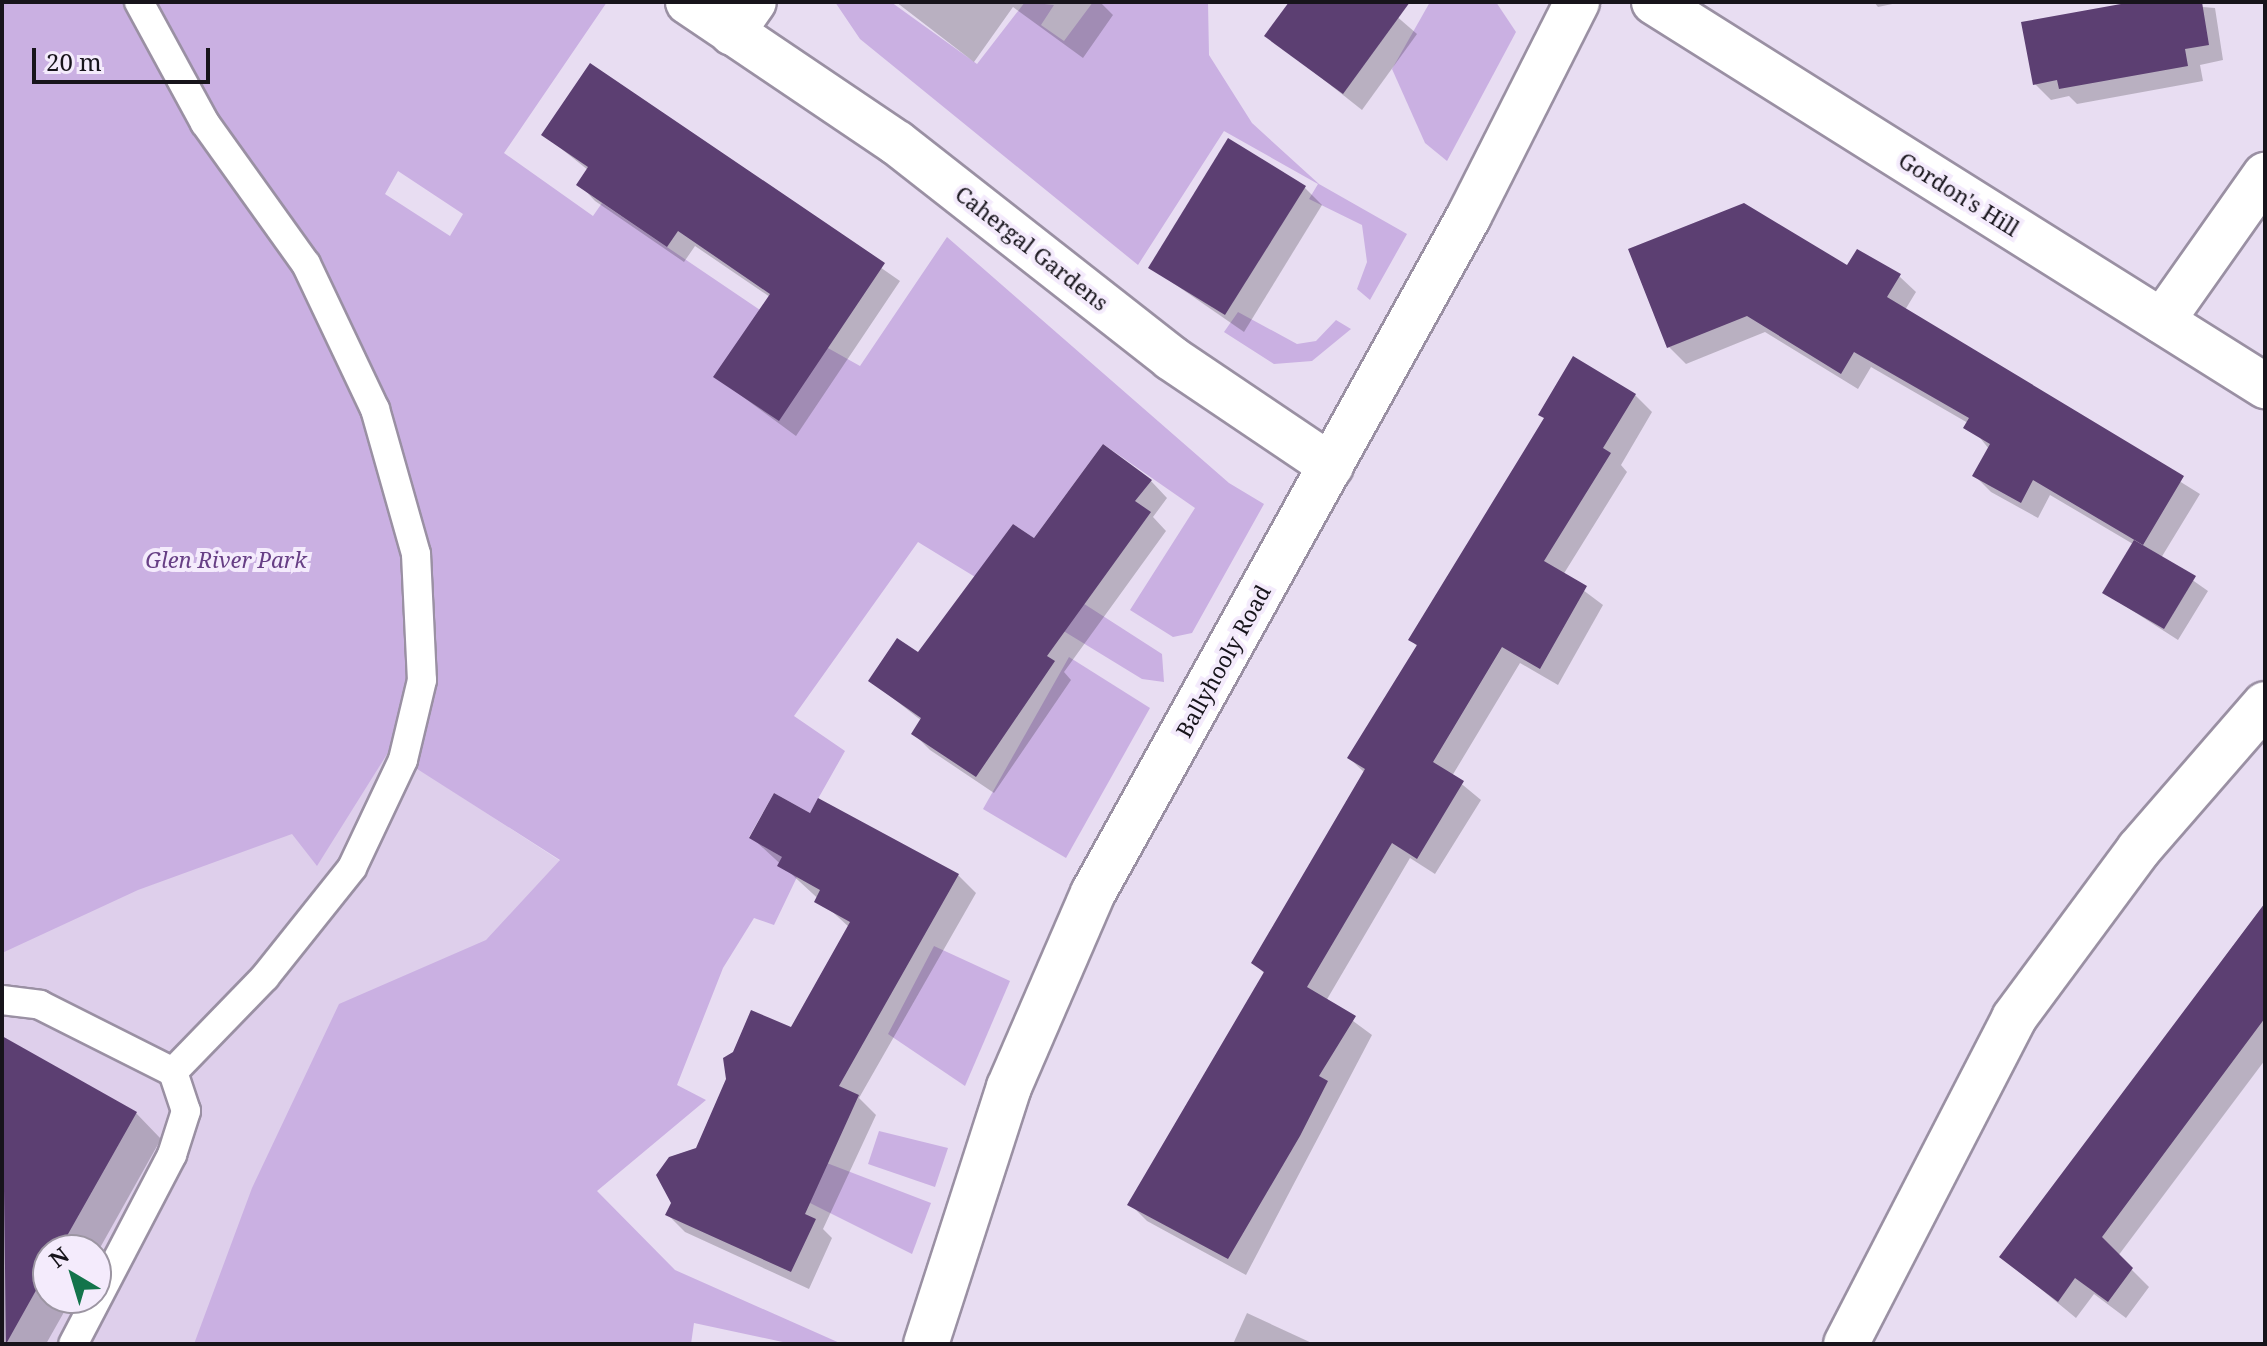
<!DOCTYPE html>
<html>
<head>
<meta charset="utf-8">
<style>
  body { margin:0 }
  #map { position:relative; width:2267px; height:1346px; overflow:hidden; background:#e8ddf2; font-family:"Noto Serif",serif }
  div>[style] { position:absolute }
  .built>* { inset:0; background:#decfeb }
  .green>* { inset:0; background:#cab0e2 }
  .shadow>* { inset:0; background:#0003 }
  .building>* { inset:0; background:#5c3f72 }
  .roads { filter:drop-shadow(2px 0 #9a90a3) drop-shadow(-2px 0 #9a90a3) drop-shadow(0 2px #9a90a3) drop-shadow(0 -2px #9a90a3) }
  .lane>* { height:28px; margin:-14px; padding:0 14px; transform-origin:14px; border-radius:14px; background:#fff }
  .street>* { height:44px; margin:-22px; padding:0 22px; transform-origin:22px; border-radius:22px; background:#fff }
  .secondary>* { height:44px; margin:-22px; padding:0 22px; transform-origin:22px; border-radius:22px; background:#fff }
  span { translate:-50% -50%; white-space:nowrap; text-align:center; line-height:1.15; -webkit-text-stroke:8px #f4ebfc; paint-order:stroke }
  .street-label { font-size:22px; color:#17141b }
  .park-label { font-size:22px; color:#673f85; font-style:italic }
  .frame { position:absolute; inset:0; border:4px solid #17141b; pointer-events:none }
  .north { position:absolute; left:32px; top:1234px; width:80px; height:80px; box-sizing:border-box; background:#f4ebfc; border:2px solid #9c95a2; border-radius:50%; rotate:322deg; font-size:22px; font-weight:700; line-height:32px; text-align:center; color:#17141b }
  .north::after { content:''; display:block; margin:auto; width:28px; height:36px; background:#13744b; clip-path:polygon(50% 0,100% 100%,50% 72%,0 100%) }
  .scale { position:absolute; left:32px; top:48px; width:178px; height:36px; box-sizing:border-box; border:4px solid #17141b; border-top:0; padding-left:10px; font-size:24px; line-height:28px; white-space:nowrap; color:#17141b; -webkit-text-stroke:6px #f4ebfc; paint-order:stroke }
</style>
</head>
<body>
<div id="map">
  <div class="built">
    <div style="clip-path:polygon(evenodd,368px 736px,617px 898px,297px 1344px,2px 1344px,2px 931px,368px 736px,48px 1250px,96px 1250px,96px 1298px,48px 1298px,48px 1250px)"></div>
  </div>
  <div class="green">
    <div style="clip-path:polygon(evenodd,2px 2px,607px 2px,504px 153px,593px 216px,602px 203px,760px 310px,860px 366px,947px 237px,1229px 483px,1264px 504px,1192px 633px,1173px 637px,1130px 610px,1195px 508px,1103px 444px,1034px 538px,1013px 524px,996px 547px,1162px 654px,1164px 682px,1142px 679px,918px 542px,794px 716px,845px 751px,810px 813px,774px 793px,749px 837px,782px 857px,797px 877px,774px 925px,754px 918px,723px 968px,677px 1085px,706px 1100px,597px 1191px,675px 1270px,842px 1344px,792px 1344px,694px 1323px,691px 1344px,194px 1344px,252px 1188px,339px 1004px,486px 940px,560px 860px,389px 751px,317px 866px,292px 834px,138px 890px,2px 953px,2px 2px,398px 171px,463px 214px,450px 236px,385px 194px,398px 171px)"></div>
    <div style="clip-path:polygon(835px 2px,891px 2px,977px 64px,1025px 2px,1054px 5px,1041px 25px,1064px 41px,1093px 2px,1208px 2px,1209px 55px,1252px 123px,1319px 184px,1407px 234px,1370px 300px,1357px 289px,1367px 262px,1362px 225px,1309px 199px,1318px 184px,1224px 131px,1138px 265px,860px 39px)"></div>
    <div style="clip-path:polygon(1430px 2px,1496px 2px,1516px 32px,1447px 161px,1425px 143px,1392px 69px)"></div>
    <div style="clip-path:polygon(1238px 312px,1297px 344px,1316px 341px,1336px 320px,1351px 329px,1312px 361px,1274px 364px,1224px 332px)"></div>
    <div style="clip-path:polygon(1069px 657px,1150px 708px,1066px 858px,983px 809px)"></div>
    <div style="clip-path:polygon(934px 946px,1010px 981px,965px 1086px,888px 1034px)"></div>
    <div style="clip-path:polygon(879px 1131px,948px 1148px,935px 1187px,868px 1164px)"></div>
    <div style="clip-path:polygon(819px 1160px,931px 1203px,912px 1254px,806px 1201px)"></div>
  </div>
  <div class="shadow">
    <div style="clip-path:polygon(896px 2px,1100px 2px,1113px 15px,1083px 58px,1013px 7px,974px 62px)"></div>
    <div style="clip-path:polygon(1291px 2px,1380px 2px,1417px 34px,1362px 110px,1267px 35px)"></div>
    <div style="clip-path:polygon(1874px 2px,1902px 2px,1878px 7px)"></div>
    <div style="clip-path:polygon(2143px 2px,2215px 8px,2223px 60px,2200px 65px,2203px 81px,2077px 104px,2069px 96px,2051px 100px,2035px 84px)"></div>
    <div style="clip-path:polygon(591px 66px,900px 281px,796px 436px,716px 377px,770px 297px,695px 246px,684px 262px,595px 201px,579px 184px,588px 170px,544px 135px)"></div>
    <div style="clip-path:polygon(1304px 187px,1322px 205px,1244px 332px,1150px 267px)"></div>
    <div style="clip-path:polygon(1848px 268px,1899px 276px,1916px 292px,1905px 310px,2200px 494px,2161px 558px,2208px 591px,2178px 640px,2105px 593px,2133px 544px,2050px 495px,2038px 518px,1991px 492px,1974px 475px,1989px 449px,1968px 423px,1871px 367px,1858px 389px,1765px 332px,1686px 364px,1669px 347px)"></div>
    <div style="clip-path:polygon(1635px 395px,1652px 412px,1621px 465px,1627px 472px,1563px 575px,1603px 605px,1558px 685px,1520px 663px,1452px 776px,1481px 800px,1435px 874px,1410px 858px,1326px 1001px,1372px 1035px,1246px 1275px,1147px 1221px,1130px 1204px,1265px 974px,1254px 963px,1365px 773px,1349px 758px,1418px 647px,1411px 640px)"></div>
    <div style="clip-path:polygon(1151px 481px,1167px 498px,1153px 517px,1166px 531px,1064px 672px,1071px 680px,994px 793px,930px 750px,913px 733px,922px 721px,871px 681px,919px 655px,1034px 541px)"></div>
    <div style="clip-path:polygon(811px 816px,958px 875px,976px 893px,859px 1098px,876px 1115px,823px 1229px,832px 1238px,809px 1289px,685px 1232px,667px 1214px,697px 1150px,792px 1030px,850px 928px,751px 837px)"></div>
    <div style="clip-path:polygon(2265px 903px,2265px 1060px,2118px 1256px,2149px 1287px,2126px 1318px,2094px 1294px,2076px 1318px,2002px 1257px)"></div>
    <div style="clip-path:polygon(2px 1039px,136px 1113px,161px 1139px,96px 1255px,48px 1250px,48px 1298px,72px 1298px,46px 1344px,2px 1344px)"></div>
    <div style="clip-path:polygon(1247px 1313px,1314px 1344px,1233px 1344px)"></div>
  </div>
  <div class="building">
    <div style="clip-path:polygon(1289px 2px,1410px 2px,1343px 94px,1264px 36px)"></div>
    <div style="clip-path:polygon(2132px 2px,2202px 2px,2209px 45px,2185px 49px,2188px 66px,2059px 89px,2057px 80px,2033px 85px,2021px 22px)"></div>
    <div style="clip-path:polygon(590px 63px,885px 263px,779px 421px,713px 377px,770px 294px,678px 231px,667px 247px,576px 185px,588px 167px,541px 135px)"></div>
    <div style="clip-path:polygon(1228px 138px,1306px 186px,1225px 315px,1148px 268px)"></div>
    <div style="clip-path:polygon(1744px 203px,1847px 265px,1857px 249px,1901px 274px,1887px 297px,2184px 476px,2143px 545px,2033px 480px,2021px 503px,1972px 476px,1990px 444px,1963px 428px,1969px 418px,1854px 352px,1841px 374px,1747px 316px,1667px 348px,1628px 249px)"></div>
    <div style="clip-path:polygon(1573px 356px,1636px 394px,1603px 448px,1611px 453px,1544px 561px,1587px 586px,1540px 669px,1502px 647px,1433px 762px,1464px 781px,1417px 859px,1392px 843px,1307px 987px,1356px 1016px,1319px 1076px,1328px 1081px,1300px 1136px,1228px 1259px,1127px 1205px,1264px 972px,1251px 963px,1365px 769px,1347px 758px,1417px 645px,1408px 640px,1544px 418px,1538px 415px)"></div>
    <div style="clip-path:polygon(1103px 444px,1152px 480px,1135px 501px,1151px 512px,1047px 656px,1055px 661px,976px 777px,911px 734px,921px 718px,868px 681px,897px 638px,918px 652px,1013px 524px,1034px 538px)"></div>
    <div style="clip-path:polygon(2134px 540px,2196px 576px,2164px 629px,2102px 593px)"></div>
    <div style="clip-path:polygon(774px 793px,810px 813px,818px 798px,959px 874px,839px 1086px,859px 1095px,805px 1214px,816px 1219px,791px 1272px,665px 1215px,671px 1203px,656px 1175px,669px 1157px,696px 1148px,726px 1079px,723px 1058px,733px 1052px,751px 1010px,791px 1027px,850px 922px,814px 902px,820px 890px,777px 866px,782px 857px,749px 838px)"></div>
    <div style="clip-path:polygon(2265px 903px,2265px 1018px,2102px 1237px,2133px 1268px,2108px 1302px,2075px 1278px,2058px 1302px,1999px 1257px)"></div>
    <div style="clip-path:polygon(2px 1036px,137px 1112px,59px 1250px,48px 1250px,48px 1269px,6px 1344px)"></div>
  </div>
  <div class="roads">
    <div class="lane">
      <div style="left:139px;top:2px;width:138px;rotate:61.4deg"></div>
      <div style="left:205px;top:123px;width:173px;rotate:54.4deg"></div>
      <div style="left:306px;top:264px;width:161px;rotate:64.6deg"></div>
      <div style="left:375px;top:409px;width:151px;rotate:74.2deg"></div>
      <div style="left:416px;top:554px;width:126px;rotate:87.3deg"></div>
      <div style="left:422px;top:680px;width:82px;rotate:103.4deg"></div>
      <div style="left:403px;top:760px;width:119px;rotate:115.3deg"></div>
      <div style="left:352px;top:868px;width:139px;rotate:128.6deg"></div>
      <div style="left:265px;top:977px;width:132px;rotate:134.1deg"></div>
      <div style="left:2px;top:1000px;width:38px;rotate:7deg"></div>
      <div style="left:40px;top:1005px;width:149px;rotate:26.7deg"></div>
      <div style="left:173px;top:1072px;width:41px;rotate:71.6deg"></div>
      <div style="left:186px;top:1111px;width:46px;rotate:107.7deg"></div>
      <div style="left:172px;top:1155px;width:213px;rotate:117.6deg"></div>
    </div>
    <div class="street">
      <div style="left:688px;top:2px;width:252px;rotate:34deg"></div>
      <div style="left:897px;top:143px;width:348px;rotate:38.1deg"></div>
      <div style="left:1171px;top:358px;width:193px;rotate:34deg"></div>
      <div style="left:1654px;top:2px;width:722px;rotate:32.15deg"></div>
      <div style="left:732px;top:33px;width:38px;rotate:-55deg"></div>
      <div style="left:2162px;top:321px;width:179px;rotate:-54.8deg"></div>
      <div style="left:1846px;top:1344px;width:367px;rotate:-62.7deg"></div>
      <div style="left:2014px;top:1018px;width:210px;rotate:-53.5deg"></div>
      <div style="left:2139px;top:849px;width:192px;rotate:-49deg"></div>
    </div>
    <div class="secondary">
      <div style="left:926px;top:1344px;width:270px;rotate:-72.1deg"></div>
      <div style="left:1009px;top:1087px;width:211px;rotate:-66.6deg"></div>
      <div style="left:1093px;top:893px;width:774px;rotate:-60.95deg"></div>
      <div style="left:1469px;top:216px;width:240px;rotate:-63.2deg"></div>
    </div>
  </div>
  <div class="street-label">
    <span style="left:1959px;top:194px;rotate:32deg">Gordon's Hill</span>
    <span style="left:1032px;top:248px;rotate:38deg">Cahergal Gardens</span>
    <span style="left:1223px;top:661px;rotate:-61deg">Ballyhooly Road</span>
  </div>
  <div class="park-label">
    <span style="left:226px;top:560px">Glen River Park</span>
  </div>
  <div class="frame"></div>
  <div class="north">N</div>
  <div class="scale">20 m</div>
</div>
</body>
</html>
